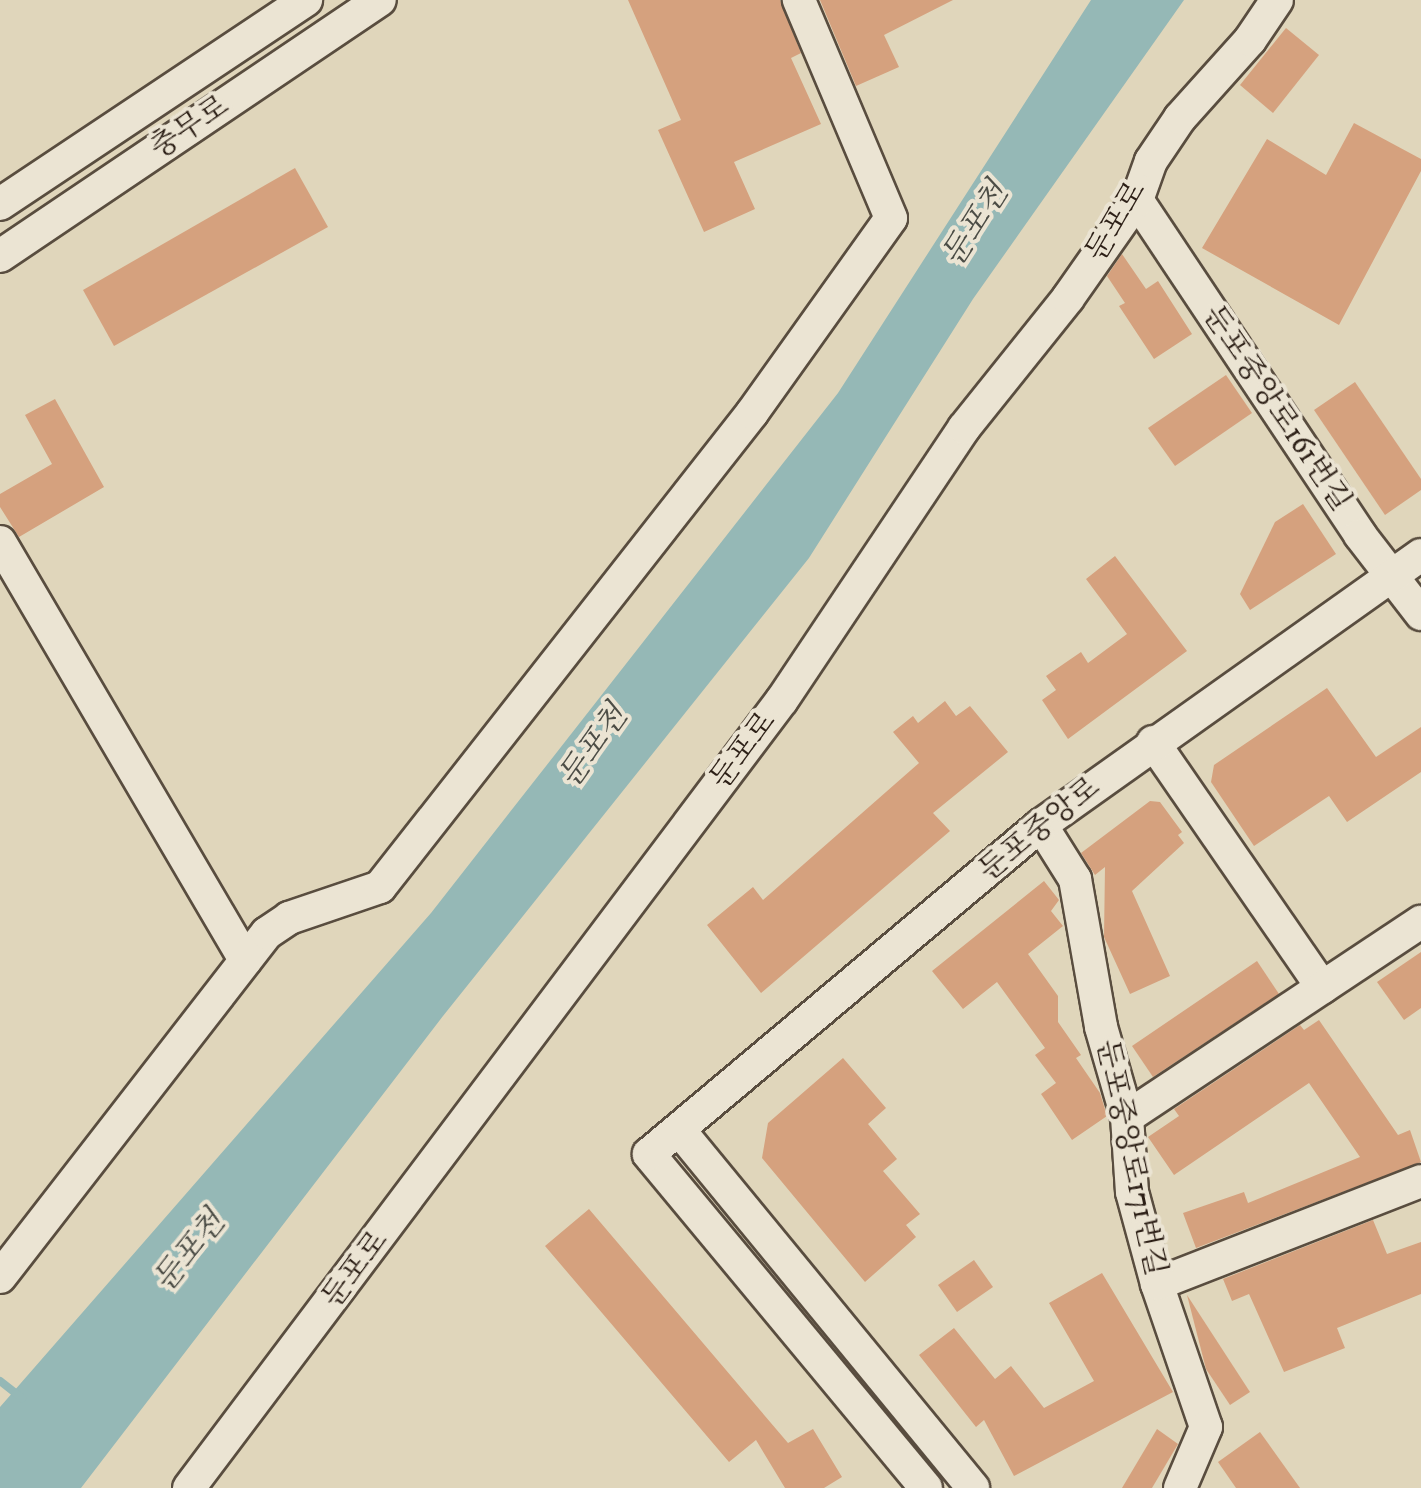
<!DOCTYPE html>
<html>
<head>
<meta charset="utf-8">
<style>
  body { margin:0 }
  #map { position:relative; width:1421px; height:1488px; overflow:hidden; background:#e0d6bb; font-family:"IM FELL DW Pica","Noto Serif KR",serif }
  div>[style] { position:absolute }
  .water>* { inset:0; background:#95b8b6 }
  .stream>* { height:8px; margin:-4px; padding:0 4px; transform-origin:4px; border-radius:4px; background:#95b8b6 }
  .building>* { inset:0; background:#d5a17e }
  .roads { filter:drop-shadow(2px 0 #594d3f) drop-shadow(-2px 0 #594d3f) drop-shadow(0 2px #594d3f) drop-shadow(0 -2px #594d3f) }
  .minor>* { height:32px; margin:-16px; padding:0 16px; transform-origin:16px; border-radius:16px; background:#ebe4d3 }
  span { translate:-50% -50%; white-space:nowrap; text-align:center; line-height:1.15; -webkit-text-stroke:8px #ebe4d3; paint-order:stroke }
  .street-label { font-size:30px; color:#2c1f16 }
  .water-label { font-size:32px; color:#4c4d46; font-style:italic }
</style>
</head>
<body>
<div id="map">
  <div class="water">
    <div style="clip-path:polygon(1091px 0,1184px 0,973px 299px,809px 558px,443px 1016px,81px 1488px,0 1488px,0 1407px,431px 913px,838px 393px)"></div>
  </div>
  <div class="stream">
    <div style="left:0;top:1381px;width:28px;rotate:38deg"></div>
  </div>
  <div class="building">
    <div style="clip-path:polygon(628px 0,780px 0,801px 53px,791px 58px,821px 124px,734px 162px,755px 209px,704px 232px,658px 130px,681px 120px)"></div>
    <div style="clip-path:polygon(820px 0,953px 0,884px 35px,899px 67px,856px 86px)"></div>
    <div style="clip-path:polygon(1286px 28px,1319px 55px,1273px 113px,1240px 85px)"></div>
    <div style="clip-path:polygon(1354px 123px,1421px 159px,1421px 171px,1339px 325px,1202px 248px,1267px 139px,1326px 175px)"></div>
    <div style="clip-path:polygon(295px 168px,328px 227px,114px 346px,83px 290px)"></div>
    <div style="clip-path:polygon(1122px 254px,1146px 289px,1158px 281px,1192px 334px,1154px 359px,1119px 306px,1125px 303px,1107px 276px)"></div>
    <div style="clip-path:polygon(1226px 375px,1252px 413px,1175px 466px,1148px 428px)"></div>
    <div style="clip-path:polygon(1355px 382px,1421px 479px,1421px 490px,1385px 515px,1314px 410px)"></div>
    <div style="clip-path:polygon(55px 399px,104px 487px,19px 537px,0 507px,0 494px,52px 464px,25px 415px)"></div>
    <div style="clip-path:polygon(1303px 504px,1336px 554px,1250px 610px,1240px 594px,1275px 522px)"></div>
    <div style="clip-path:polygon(1115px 556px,1187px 651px,1068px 739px,1042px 700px,1056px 690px,1046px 676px,1081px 652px,1088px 663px,1127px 634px,1086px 579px)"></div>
    <div style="clip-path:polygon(1327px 688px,1376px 757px,1421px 727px,1421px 772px,1347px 822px,1329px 796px,1254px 846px,1211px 782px,1214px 765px)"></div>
    <div style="clip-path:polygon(945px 701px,956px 716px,970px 706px,1008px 752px,933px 813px,950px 831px,761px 993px,707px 925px,753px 887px,763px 900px,919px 763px,893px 732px,913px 716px,918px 723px)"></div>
    <div style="clip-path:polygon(1150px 801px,1160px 802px,1182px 832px,1178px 835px,1184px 843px,1132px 891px,1170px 976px,1130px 994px,1104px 937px,1105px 867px,1095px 875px,1081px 853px)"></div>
    <div style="clip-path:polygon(1044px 881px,1059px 900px,1051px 911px,1063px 926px,1028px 954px,1058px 996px,1058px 1022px,1081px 1055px,1076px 1058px,1100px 1093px,1107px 1116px,1072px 1140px,1041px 1094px,1056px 1083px,1035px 1055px,1045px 1048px,997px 982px,963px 1009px,932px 971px)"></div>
    <div style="clip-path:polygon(1421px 952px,1421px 1008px,1404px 1020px,1377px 982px)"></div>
    <div style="clip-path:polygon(1257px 961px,1279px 994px,1153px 1077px,1132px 1046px)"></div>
    <div style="clip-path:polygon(1319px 1020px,1398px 1135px,1410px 1130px,1421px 1162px,1196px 1248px,1183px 1213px,1244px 1192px,1248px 1203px,1360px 1157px,1309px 1083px,1174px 1175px,1148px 1137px,1179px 1116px,1174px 1109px,1300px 1025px,1304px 1030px)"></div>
    <div style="clip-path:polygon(843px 1058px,886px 1108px,868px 1124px,897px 1159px,883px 1171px,920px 1214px,906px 1225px,916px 1237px,865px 1282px,762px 1158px,768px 1123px)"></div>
    <div style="clip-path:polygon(589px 1209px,788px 1443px,813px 1429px,842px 1477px,824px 1488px,785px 1488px,756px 1440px,729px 1462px,545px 1246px)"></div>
    <div style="clip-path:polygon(1373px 1220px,1387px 1254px,1421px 1242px,1421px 1294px,1337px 1328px,1345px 1348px,1284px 1372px,1249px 1294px,1232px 1301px,1223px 1279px)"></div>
    <div style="clip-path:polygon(974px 1260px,993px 1287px,957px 1312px,938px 1285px)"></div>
    <div style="clip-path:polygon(1102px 1273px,1173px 1392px,1014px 1476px,984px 1420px,976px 1427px,919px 1355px,954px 1328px,995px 1379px,1011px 1366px,1044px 1408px,1094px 1381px,1049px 1303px)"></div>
    <div style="clip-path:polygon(1187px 1295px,1250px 1392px,1230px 1405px,1206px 1369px)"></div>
    <div style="clip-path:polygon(1157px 1429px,1178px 1444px,1152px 1488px,1122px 1488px)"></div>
    <div style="clip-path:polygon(1260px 1432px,1300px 1488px,1236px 1488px,1218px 1462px)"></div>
  </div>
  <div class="roads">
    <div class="minor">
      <div style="left:1137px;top:200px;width:402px;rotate:56.3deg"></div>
      <div style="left:1360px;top:535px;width:100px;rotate:52.3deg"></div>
      <div style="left:0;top:204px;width:368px;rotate:-33.7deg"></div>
      <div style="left:0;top:256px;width:458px;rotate:-34deg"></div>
      <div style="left:0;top:542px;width:485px;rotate:59.6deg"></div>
      <div style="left:1153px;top:742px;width:298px;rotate:55.4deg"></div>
      <div style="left:1041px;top:825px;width:64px;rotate:57.8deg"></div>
      <div style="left:1075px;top:879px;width:150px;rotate:80deg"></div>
      <div style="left:1101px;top:1027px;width:94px;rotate:73.9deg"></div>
      <div style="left:1127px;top:1117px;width:75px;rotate:86.2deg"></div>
      <div style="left:1132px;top:1192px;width:95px;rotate:74.8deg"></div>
      <div style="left:1157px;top:1284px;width:151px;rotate:71.1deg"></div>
      <div style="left:1206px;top:1427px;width:66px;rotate:113.1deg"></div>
      <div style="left:1127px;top:1117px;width:353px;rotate:-33.6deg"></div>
      <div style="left:680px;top:1131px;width:462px;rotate:50.6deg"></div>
      <div style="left:0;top:1277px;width:435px;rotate:-52.2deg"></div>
      <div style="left:267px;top:933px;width:27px;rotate:-34deg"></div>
      <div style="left:289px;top:918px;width:96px;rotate:-18.8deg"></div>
      <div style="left:380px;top:887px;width:603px;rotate:-51.87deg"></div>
      <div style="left:752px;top:413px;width:239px;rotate:-54.5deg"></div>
      <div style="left:891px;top:218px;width:237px;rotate:-112.9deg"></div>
      <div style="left:1157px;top:1284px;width:283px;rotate:-21.3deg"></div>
      <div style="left:189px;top:1488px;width:986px;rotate:-53.04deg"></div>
      <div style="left:782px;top:700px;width:327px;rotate:-56.2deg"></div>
      <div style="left:964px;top:428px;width:166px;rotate:-51.3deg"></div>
      <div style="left:1068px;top:298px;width:120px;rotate:-54.9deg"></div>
      <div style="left:1137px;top:200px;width:41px;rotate:-70.3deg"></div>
      <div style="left:1151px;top:161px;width:52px;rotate:-56deg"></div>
      <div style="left:1180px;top:118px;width:105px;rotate:-48.1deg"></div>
      <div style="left:1250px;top:40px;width:48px;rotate:-56deg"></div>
      <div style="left:926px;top:1488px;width:434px;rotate:-129.7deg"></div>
      <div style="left:649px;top:1154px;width:512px;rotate:-40.01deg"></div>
      <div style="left:1041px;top:825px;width:466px;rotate:-35.4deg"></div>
    </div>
  </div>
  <div class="street-label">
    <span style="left:190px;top:128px;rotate:-34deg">충무로</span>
    <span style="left:1117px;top:222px;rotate:-59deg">둔포로</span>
    <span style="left:1276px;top:409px;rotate:56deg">둔포중앙로161번길</span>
    <span style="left:744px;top:751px;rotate:-53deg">둔포로</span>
    <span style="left:1040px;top:830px;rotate:-39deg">둔포중앙로</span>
    <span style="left:1130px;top:1158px;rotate:78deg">둔포중앙로171번길</span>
    <span style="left:356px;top:1270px;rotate:-53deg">둔포로</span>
  </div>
  <div class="water-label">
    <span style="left:976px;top:225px;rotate:-57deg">둔포천</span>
    <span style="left:594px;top:747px;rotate:-54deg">둔포천</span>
    <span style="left:190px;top:1252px;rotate:-51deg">둔포천</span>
  </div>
</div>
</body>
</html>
